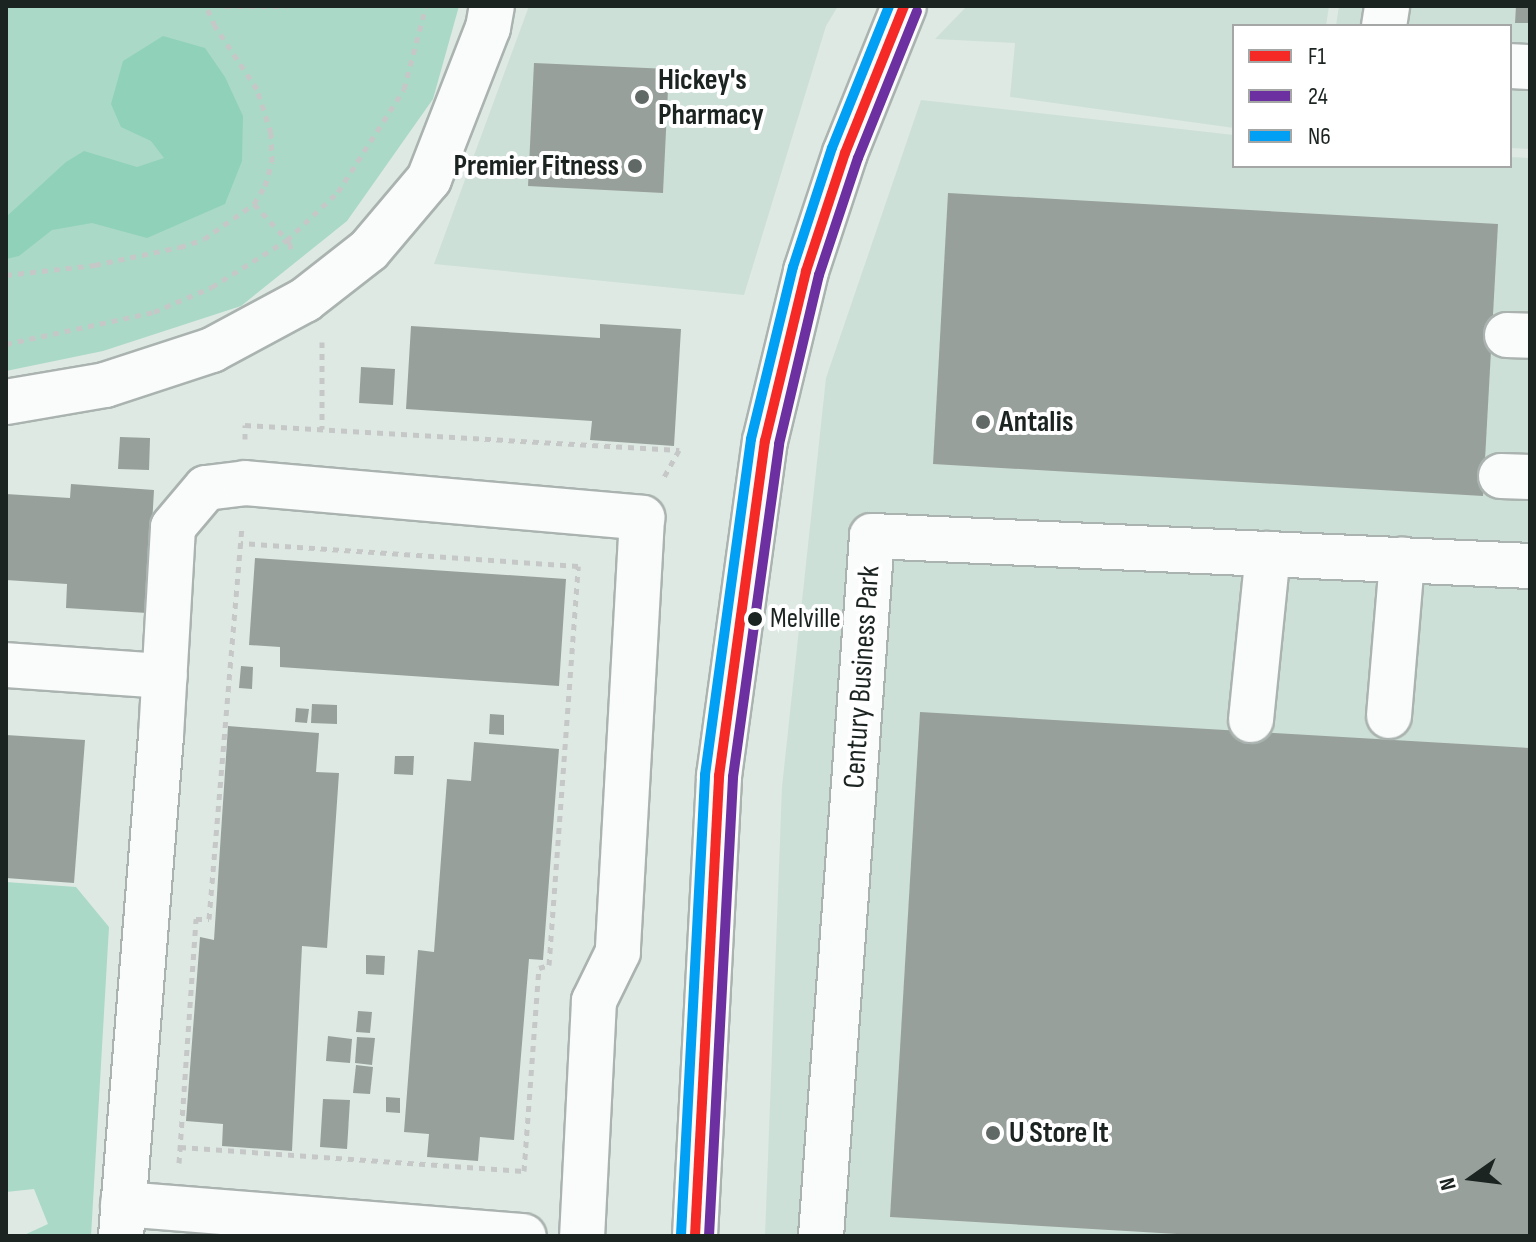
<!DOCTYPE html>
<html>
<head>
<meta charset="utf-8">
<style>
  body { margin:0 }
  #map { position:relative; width:1536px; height:1242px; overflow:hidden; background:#dee9e4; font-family:"Sofia Sans Condensed",sans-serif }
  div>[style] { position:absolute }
  .built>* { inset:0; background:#cde0d7 }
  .green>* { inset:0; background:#aad9c7 }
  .forest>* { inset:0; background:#90d1ba }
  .building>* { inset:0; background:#98a09c }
  .path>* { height:5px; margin-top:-2.5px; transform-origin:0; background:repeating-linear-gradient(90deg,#c5c8c7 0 6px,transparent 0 12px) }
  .roads { filter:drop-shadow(2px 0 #aab3af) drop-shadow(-2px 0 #aab3af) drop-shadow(0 2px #aab3af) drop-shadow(0 -2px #aab3af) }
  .minor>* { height:44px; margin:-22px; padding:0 22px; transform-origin:22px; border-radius:22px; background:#fafcfb }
  .bus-1>* { height:10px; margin:-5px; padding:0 5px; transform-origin:5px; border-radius:5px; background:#f52a26 }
  .bus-2>* { height:10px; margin:-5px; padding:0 5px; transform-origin:5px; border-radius:5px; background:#6c30a1 }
  .bus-3>* { height:10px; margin:-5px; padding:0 5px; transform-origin:5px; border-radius:5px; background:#01a0f4 }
  .dots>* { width:22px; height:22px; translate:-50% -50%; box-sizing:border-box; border:4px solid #fff; border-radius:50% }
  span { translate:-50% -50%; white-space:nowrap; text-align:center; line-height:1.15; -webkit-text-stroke:8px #fff; paint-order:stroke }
  .bus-label { font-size:28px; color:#1c2421 }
  .left { translate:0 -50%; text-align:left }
  .poi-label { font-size:30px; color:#1c2421; font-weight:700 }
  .right { translate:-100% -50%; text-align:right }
  .street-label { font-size:30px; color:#1c2421 }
  .frame { position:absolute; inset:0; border:8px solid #1c2421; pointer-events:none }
  .legend { position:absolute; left:1232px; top:24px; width:280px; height:144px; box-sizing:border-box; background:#fff; border:2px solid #a4a7a6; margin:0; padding:10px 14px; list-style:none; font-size:24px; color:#1c2421 }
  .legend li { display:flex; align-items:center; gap:16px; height:40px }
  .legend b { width:40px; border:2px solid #a4a7a6 }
  .north { position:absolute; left:1432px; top:1138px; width:80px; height:80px; -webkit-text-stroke:6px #fff; paint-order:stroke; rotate:256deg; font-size:22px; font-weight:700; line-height:32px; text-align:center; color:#1c2421 }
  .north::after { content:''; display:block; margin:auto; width:28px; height:36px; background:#1c2421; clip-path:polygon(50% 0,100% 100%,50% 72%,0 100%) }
</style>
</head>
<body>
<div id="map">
  <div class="built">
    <div style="clip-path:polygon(529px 6px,838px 6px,826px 26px,744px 295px,434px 264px)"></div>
    <div style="clip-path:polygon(967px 6px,1329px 6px,1326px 26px,1234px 26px,1234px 128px,1010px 97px,1015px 43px,935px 39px)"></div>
    <div style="clip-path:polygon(1339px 6px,1530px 6px,1530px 149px,1510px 148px,1510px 26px,1336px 26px)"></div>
    <div style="clip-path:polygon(921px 100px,1234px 135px,1234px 166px,1510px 166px,1510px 157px,1530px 158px,1530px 1236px,765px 1236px,782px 787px,826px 378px)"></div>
  </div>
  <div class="green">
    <div style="clip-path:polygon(6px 6px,459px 6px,433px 99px,347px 221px,241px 306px,103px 351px,6px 371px)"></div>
    <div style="clip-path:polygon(6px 882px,76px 887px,109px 927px,91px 1236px,22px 1236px,48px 1224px,34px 1189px,6px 1192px)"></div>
  </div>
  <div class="forest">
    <div style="clip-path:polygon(163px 36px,205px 48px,225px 77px,243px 116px,242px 161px,225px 204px,147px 238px,92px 223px,52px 230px,19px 256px,6px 259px,6px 217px,66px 162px,84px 151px,137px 167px,164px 158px,151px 141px,121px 127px,111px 104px,123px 61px)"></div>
  </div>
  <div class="building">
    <div style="clip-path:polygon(1516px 6px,1530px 6px,1530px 23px,1515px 23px)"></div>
    <div style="clip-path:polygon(534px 63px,669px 69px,663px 193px,528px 186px)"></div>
    <div style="clip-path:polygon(948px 193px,1498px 224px,1483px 496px,933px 464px)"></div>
    <div style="clip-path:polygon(600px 324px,681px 329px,674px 446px,590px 440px,592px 421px,406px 409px,411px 326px,600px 338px)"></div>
    <div style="clip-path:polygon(361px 367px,395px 369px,393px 405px,359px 403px)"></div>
    <div style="clip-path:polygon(120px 437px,150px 438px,149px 470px,118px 469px)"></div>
    <div style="clip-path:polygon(71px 484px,154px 490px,147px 613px,66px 608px,67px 584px,6px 580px,6px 494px,70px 498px)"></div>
    <div style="clip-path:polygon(255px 558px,566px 579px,559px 686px,280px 667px,280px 647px,249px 645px)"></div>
    <div style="clip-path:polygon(241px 666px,253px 667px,252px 689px,239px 688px)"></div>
    <div style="clip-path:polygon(312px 704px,337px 705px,337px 724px,311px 723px)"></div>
    <div style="clip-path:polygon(296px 708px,309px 709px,307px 723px,295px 722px)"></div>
    <div style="clip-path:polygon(920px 712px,1530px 748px,1530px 1236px,1211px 1236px,890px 1217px)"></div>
    <div style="clip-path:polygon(490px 714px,504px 715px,504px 735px,489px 734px)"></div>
    <div style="clip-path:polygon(228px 726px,319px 733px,316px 772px,339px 773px,327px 948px,302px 946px,292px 1151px,222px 1146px,223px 1124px,186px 1121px,200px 937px,214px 940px)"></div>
    <div style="clip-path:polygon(6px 735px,85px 740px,74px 883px,6px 878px)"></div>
    <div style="clip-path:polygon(474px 742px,559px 749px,543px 960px,529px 959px,514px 1140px,480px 1137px,478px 1161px,427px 1157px,429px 1134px,404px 1132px,418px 950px,434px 952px,447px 779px,471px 781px)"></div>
    <div style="clip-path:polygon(395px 756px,414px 756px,413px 775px,394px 774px)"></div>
    <div style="clip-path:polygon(366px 955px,385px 956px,384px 975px,366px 974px)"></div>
    <div style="clip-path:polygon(358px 1011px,372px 1012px,370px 1033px,356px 1032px)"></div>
    <div style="clip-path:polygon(328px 1036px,352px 1039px,350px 1063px,326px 1061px)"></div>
    <div style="clip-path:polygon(357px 1037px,375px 1038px,372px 1065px,355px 1063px)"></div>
    <div style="clip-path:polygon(356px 1065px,373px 1067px,370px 1094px,353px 1093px)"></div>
    <div style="clip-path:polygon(386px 1097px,400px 1098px,400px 1113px,386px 1112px)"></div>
    <div style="clip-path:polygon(323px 1099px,350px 1100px,347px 1149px,320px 1147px)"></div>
  </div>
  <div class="path">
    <div style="left:225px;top:6px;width:62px"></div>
    <div style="left:254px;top:204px;width:53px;rotate:47.3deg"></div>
    <div style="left:290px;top:243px;width:8px;rotate:83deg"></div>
    <div style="left:6px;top:275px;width:90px;rotate:-6.4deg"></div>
    <div style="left:95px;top:265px;width:87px;rotate:-12deg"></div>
    <div style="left:180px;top:247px;width:25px;rotate:-18deg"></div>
    <div style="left:204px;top:239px;width:61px;rotate:-35deg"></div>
    <div style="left:254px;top:204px;width:21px;rotate:-59deg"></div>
    <div style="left:265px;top:186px;width:25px;rotate:-74deg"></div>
    <div style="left:272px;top:162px;width:29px;rotate:-92deg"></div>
    <div style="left:271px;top:133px;width:46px;rotate:-107.7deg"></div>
    <div style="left:257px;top:89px;width:76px;rotate:-123.7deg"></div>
    <div style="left:215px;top:26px;width:22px;rotate:-114deg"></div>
    <div style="left:322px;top:342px;width:87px;rotate:90deg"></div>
    <div style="left:6px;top:344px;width:151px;rotate:-12.2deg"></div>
    <div style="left:154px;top:312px;width:63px;rotate:-23.3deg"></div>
    <div style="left:212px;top:287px;width:89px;rotate:-32.1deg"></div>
    <div style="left:287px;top:240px;width:70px;rotate:-43.3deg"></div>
    <div style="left:338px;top:192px;width:122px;rotate:-57.3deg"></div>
    <div style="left:404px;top:89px;width:86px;rotate:-75.2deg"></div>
    <div style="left:245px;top:439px;width:14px;rotate:-90deg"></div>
    <div style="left:245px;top:425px;width:435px;rotate:3.3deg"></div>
    <div style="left:679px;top:450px;width:33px;rotate:119deg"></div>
    <div style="left:180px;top:1147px;width:345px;rotate:4deg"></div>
    <div style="left:524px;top:1171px;width:204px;rotate:-85.8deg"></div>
    <div style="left:539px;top:968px;width:10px;rotate:-17deg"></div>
    <div style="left:549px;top:965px;width:400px;rotate:-85.8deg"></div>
    <div style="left:578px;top:566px;width:338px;rotate:-176.1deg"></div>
    <div style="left:179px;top:1163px;width:245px;rotate:-86deg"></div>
    <div style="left:196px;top:919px;width:13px"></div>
    <div style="left:209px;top:919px;width:391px;rotate:-85.2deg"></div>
  </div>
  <div class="roads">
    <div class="minor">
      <div style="left:1384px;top:26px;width:20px;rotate:-81deg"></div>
      <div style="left:1510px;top:66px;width:20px;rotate:3deg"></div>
      <div style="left:1507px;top:335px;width:23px;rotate:2deg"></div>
      <div style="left:6px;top:402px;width:100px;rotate:-9.7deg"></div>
      <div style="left:105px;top:385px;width:113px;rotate:-18.1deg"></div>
      <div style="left:212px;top:350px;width:106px;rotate:-28.3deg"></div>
      <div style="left:305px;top:300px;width:81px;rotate:-38deg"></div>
      <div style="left:369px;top:250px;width:93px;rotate:-49.8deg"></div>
      <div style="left:429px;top:179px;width:162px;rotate:-68.7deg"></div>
      <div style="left:488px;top:28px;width:22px;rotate:-80deg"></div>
      <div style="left:1501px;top:476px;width:29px;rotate:2deg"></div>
      <div style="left:6px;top:665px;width:159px;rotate:4deg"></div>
      <div style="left:1389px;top:716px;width:157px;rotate:-85.2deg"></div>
      <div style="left:1251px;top:720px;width:167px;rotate:-84.2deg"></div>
      <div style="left:123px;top:1204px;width:402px;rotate:4.6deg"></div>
      <div style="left:121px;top:1236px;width:502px;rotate:-85.43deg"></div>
      <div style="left:161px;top:736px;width:209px;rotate:-86.7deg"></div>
      <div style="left:173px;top:527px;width:51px;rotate:-49.8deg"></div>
      <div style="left:206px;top:488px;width:39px;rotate:-7deg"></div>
      <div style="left:245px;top:483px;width:399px;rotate:5deg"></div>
      <div style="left:642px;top:518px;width:435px;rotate:93.2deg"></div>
      <div style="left:618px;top:952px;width:55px;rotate:116.1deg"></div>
      <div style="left:594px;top:1001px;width:235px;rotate:92.9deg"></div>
      <div style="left:695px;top:1236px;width:461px;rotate:-87deg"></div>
      <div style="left:719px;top:776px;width:338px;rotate:-82.2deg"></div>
      <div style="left:765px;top:441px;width:175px;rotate:-76.4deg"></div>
      <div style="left:806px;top:271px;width:124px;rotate:-71.7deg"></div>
      <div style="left:845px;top:153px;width:158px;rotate:-68.1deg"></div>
      <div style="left:821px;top:1236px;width:702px;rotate:-85.83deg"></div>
      <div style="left:872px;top:536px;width:659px;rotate:2.61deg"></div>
    </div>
  </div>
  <div class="bus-1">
    <div style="left:695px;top:1236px;width:461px;rotate:-87deg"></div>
    <div style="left:719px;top:776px;width:338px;rotate:-82.2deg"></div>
    <div style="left:765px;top:441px;width:175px;rotate:-76.4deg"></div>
    <div style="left:806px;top:271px;width:124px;rotate:-71.7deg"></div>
    <div style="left:845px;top:153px;width:158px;rotate:-68.1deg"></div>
  </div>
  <div class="bus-2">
    <div style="left:709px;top:1236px;width:460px;rotate:-87deg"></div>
    <div style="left:733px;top:777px;width:336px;rotate:-82.1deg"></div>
    <div style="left:779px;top:444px;width:174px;rotate:-76.7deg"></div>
    <div style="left:819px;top:275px;width:123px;rotate:-71.6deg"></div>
    <div style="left:858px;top:158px;width:158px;rotate:-68.1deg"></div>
  </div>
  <div class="bus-3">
    <div style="left:681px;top:1235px;width:461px;rotate:-87deg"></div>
    <div style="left:705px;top:775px;width:339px;rotate:-82.2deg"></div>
    <div style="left:751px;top:439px;width:177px;rotate:-76.3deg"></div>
    <div style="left:793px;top:267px;width:125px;rotate:-71.9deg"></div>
    <div style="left:832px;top:148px;width:153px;rotate:-68.1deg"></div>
  </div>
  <div class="dots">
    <div style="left:642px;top:97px;background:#606965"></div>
    <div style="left:635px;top:166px;background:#606965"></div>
    <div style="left:983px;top:422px;background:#606965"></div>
    <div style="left:755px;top:619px;background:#1c2421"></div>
    <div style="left:993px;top:1133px;background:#606965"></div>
  </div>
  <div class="bus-label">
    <span class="left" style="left:770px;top:619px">Melville</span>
  </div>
  <div class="poi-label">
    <span class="left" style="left:658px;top:97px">Hickey's<br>Pharmacy</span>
    <span class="right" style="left:619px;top:166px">Premier Fitness</span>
    <span class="left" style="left:999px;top:422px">Antalis</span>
    <span class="left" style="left:1009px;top:1133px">U Store It</span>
  </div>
  <div class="street-label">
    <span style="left:862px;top:677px;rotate:-86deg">Century Business Park</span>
  </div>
  <div class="frame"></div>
  <ul class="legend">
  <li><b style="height:10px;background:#f52a26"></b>F1</li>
  <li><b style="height:10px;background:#6c30a1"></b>24</li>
  <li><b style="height:10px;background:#01a0f4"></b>N6</li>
  </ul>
  <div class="north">N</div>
</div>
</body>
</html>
